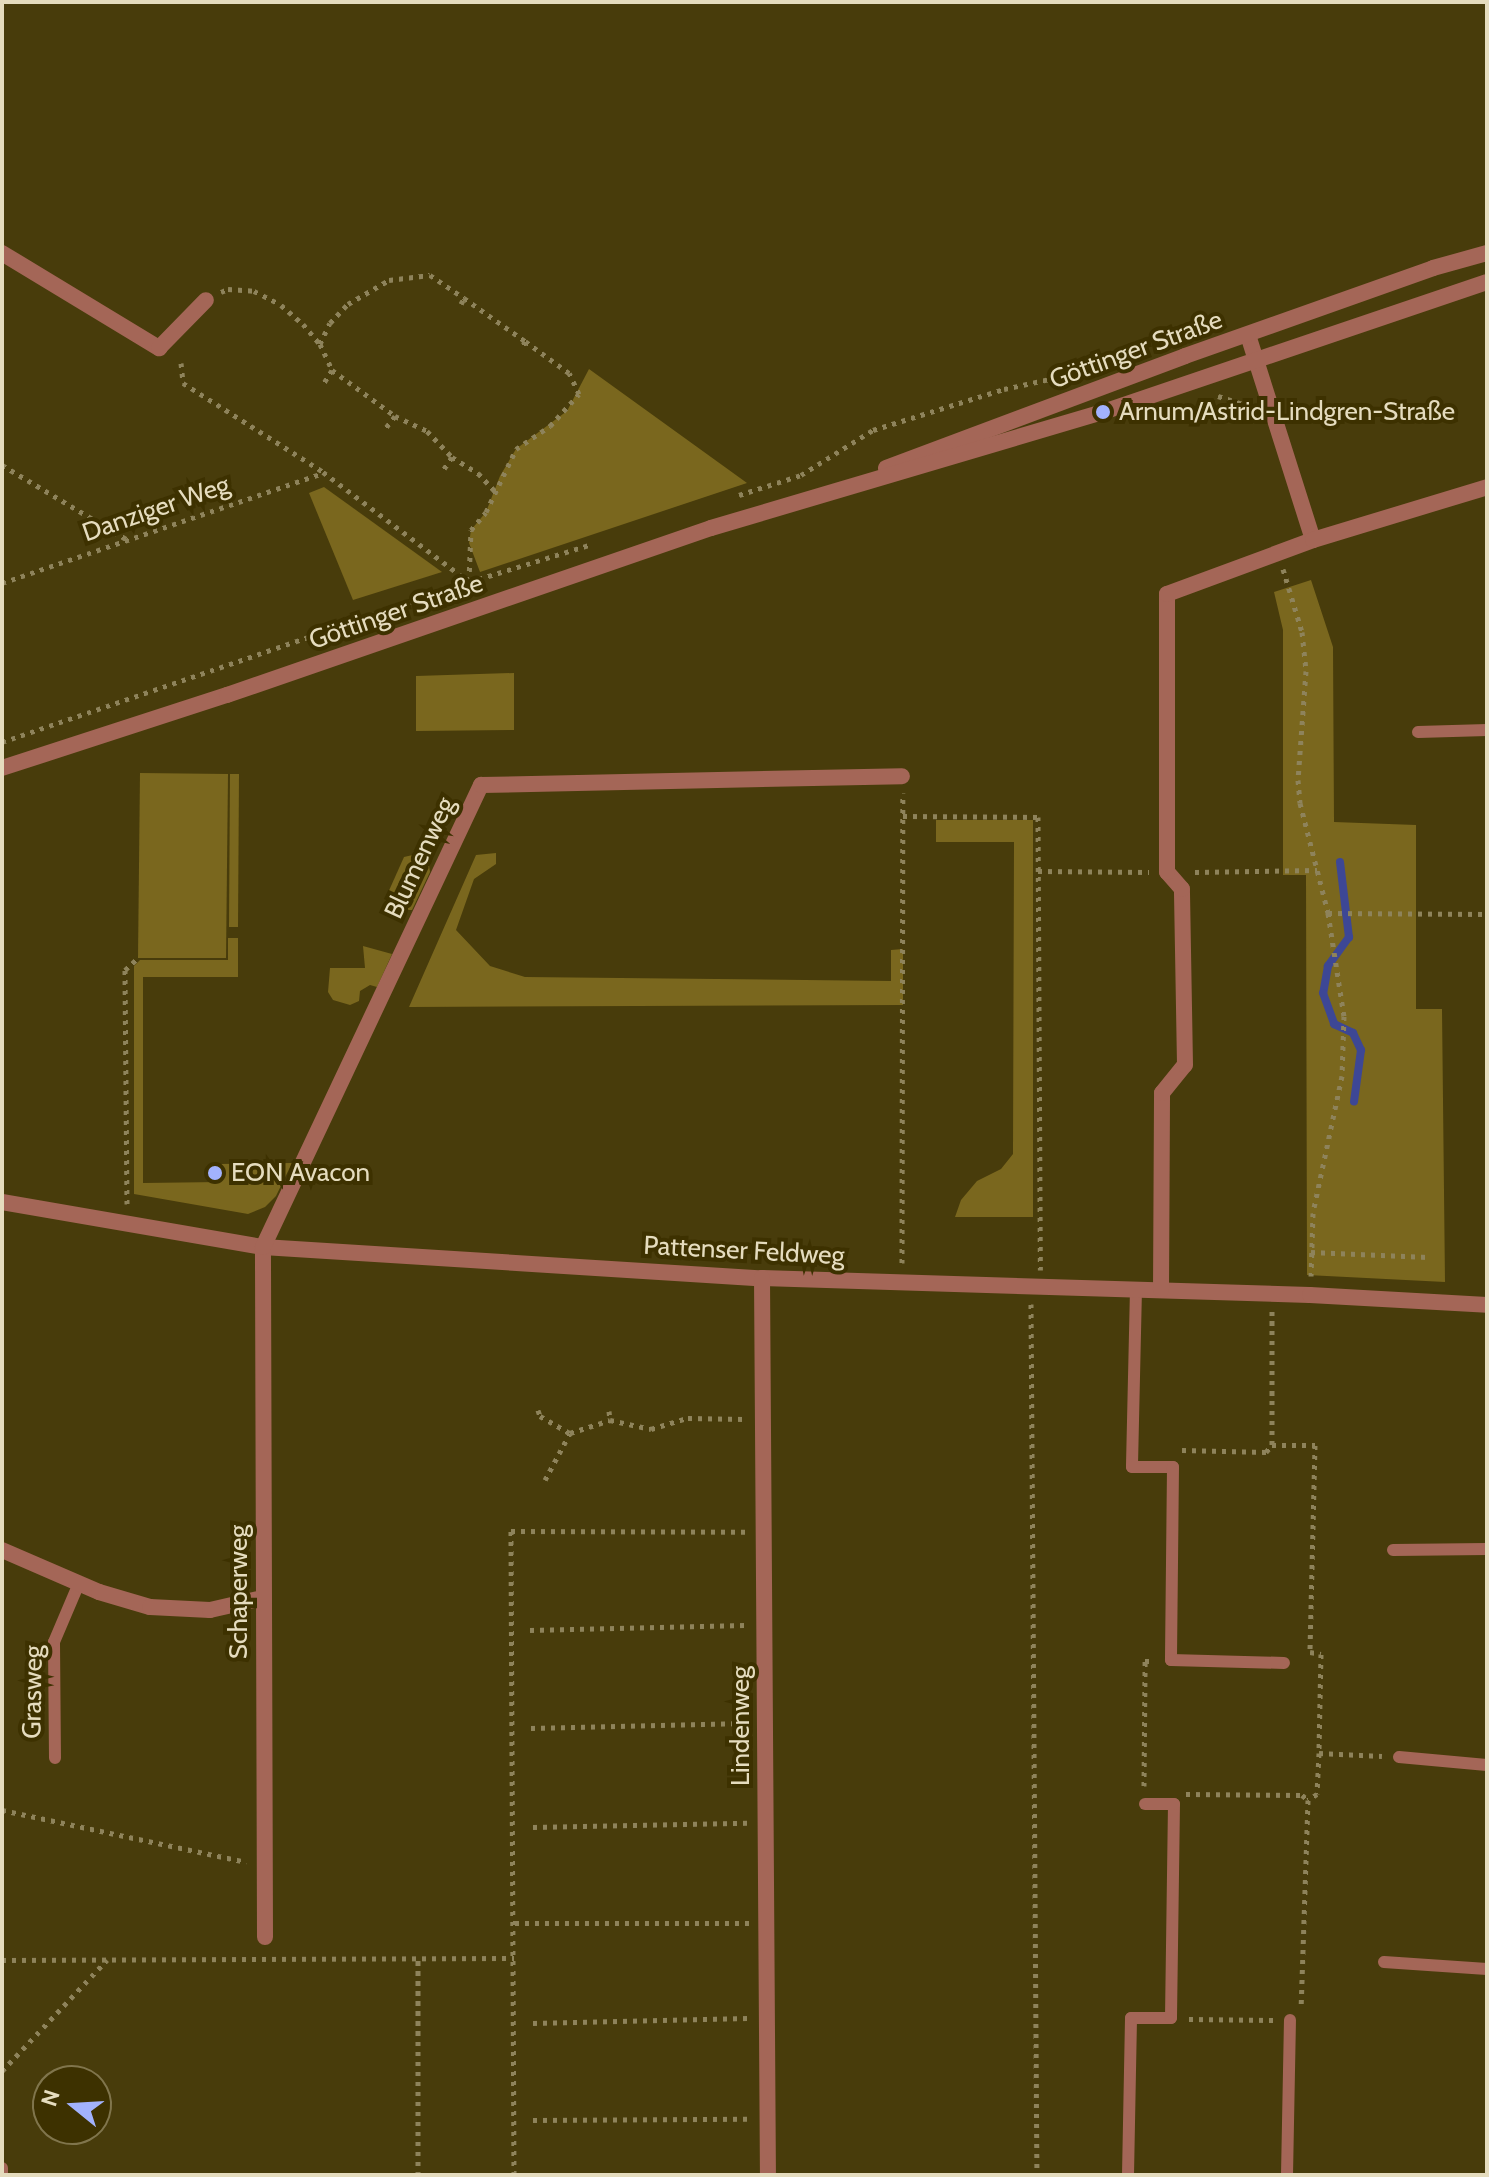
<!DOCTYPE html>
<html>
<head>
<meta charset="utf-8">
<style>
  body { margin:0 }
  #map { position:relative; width:1489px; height:2177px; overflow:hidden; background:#483c0b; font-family:Cabin,sans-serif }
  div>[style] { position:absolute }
  .green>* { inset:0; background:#7a671e }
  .stream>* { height:8px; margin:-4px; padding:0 4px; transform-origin:4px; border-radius:4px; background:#3d4795 }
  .path>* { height:5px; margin-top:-2.5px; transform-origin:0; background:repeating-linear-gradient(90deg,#8e835b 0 4px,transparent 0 10px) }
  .service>* { height:12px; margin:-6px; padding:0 6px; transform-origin:6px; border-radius:6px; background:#a46657 }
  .minor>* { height:16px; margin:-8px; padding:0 8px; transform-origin:8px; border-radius:8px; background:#a46657 }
  .dots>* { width:22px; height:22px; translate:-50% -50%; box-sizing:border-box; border:4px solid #3d3100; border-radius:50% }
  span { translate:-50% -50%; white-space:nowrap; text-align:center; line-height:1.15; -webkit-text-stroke:8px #3d3100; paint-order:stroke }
  .street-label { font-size:26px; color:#e5dcbe }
  .poi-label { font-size:26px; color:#e5dcbe }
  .left { translate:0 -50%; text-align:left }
  .frame { position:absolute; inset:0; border:4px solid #e5dcbe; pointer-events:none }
  .north { position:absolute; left:32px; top:2065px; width:80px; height:80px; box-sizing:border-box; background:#3d3100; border:2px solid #80754c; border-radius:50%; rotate:288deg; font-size:22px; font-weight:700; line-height:32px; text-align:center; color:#e5dcbe }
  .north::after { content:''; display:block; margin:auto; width:28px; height:36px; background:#a2b2fd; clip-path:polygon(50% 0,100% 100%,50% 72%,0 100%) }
</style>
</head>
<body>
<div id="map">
  <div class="green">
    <div style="clip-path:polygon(589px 369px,747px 483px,480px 572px,469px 543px,471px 530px,486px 512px,500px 476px,516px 449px,567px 411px)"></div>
    <div style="clip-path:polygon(324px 487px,442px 572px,353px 600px,309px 493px)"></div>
    <div style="clip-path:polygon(1311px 580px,1333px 647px,1334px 822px,1416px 825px,1416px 1009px,1442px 1009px,1445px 1282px,1307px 1275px,1306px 875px,1283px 875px,1283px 630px,1274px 592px)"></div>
    <div style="clip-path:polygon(514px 673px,514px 730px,416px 731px,416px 676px)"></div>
    <div style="clip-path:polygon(140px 773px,228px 774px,226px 958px,138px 958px)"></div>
    <div style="clip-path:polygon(230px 774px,239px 774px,238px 927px,229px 927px)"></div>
    <div style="clip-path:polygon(936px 820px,1033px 820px,1033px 1217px,955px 1217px,961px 1200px,977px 1181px,1001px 1169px,1013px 1154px,1014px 842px,936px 842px)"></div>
    <div style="clip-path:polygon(496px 853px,496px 864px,474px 879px,456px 930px,490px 966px,525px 977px,891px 981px,891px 950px,903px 949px,903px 1005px,409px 1007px,476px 855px)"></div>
    <div style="clip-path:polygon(417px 854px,428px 859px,430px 872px,412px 910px,397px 910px,390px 905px,387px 895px,404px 857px)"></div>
    <div style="clip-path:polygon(228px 938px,238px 938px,238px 977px,143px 977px,143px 1183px,220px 1182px,220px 1164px,292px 1163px,276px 1196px,265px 1207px,248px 1214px,134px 1194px,134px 966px,140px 960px,228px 960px)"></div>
    <div style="clip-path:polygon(363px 946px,392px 954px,377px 987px,370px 985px,360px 991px,359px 1001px,350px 1005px,333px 1000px,328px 992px,330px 968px,365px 968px)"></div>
  </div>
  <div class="stream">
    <div style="left:1340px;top:862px;width:76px;rotate:83.2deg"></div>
    <div style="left:1349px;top:937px;width:36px;rotate:126deg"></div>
    <div style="left:1328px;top:966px;width:27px;rotate:100deg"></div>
    <div style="left:1323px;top:993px;width:33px;rotate:70deg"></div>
    <div style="left:1334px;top:1024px;width:21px;rotate:25deg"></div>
    <div style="left:1353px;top:1033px;width:19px;rotate:65deg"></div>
    <div style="left:1361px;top:1050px;width:52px;rotate:97.7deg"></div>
  </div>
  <div class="path">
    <div style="left:221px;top:292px;width:8px;rotate:-23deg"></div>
    <div style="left:228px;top:289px;width:26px;rotate:4deg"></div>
    <div style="left:254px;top:291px;width:30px;rotate:27deg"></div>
    <div style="left:281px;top:305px;width:29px;rotate:41deg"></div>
    <div style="left:303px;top:324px;width:26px;rotate:50deg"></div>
    <div style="left:320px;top:344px;width:29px;rotate:65deg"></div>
    <div style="left:332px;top:370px;width:19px;rotate:122deg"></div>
    <div style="left:461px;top:304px;width:7px;rotate:-63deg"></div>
    <div style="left:464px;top:298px;width:75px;rotate:35.2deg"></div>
    <div style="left:525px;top:341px;width:8px;rotate:113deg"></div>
    <div style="left:320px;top:344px;width:23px;rotate:-65deg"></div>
    <div style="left:330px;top:323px;width:26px;rotate:-47deg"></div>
    <div style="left:348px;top:304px;width:48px;rotate:-30.3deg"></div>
    <div style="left:389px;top:280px;width:41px;rotate:-7deg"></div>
    <div style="left:430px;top:275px;width:41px;rotate:34.1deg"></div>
    <div style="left:181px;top:363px;width:20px;rotate:84deg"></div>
    <div style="left:183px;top:383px;width:166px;rotate:32.4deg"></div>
    <div style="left:323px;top:472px;width:181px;rotate:36.9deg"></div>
    <div style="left:332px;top:370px;width:78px;rotate:36.1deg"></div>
    <div style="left:395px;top:416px;width:18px;rotate:128deg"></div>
    <div style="left:1218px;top:396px;width:28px;rotate:18deg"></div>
    <div style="left:1245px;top:405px;width:5px;rotate:53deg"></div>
    <div style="left:395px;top:416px;width:35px;rotate:25deg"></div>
    <div style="left:427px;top:431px;width:36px;rotate:46deg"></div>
    <div style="left:452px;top:457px;width:18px;rotate:124deg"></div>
    <div style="left:452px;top:457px;width:31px;rotate:32deg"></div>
    <div style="left:478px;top:473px;width:26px;rotate:47deg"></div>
    <div style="left:2px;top:465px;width:147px;rotate:30.8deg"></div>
    <div style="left:739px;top:495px;width:65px;rotate:-17.9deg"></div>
    <div style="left:801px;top:475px;width:85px;rotate:-32deg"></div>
    <div style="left:873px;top:430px;width:137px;rotate:-17.4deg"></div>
    <div style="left:1004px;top:389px;width:71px;rotate:-12.3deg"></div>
    <div style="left:1283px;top:569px;width:66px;rotate:73.2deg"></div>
    <div style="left:1302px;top:632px;width:39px;rotate:84deg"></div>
    <div style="left:1306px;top:671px;width:109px;rotate:94.2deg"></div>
    <div style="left:1298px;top:780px;width:23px;rotate:85deg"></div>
    <div style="left:1300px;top:803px;width:114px;rotate:75.7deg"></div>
    <div style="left:1328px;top:913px;width:104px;rotate:81.2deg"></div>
    <div style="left:1344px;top:1016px;width:60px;rotate:91.9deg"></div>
    <div style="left:1342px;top:1076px;width:140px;rotate:102deg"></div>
    <div style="left:1313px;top:1213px;width:63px;rotate:91.8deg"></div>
    <div style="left:469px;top:581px;width:51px;rotate:-87.8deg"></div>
    <div style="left:471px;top:530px;width:23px;rotate:-50deg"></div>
    <div style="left:486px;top:512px;width:70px;rotate:-64.5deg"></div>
    <div style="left:516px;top:449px;width:41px;rotate:-34.1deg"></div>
    <div style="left:550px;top:426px;width:43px;rotate:-47.8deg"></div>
    <div style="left:579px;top:394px;width:23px;rotate:-115deg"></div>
    <div style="left:569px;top:373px;width:54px;rotate:-144deg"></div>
    <div style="left:2px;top:583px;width:339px;rotate:-18.9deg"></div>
    <div style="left:2px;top:742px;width:494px;rotate:-18.9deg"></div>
    <div style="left:469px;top:582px;width:126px;rotate:-17.1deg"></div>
    <div style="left:903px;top:816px;width:135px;rotate:0.4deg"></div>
    <div style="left:1038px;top:817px;width:453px;rotate:89.7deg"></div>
    <div style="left:1038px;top:871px;width:111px;rotate:0.5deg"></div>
    <div style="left:1195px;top:872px;width:122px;rotate:-0.9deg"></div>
    <div style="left:1328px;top:913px;width:159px;rotate:0.4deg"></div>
    <div style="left:127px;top:1204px;width:234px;rotate:-90.5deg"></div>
    <div style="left:125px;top:970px;width:18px;rotate:-43deg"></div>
    <div style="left:1311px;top:1252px;width:117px;rotate:2.4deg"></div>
    <div style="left:902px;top:1263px;width:470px;rotate:-89.9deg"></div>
    <div style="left:1031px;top:1304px;width:871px;rotate:89.61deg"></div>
    <div style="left:1272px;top:1311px;width:134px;rotate:90deg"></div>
    <div style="left:1272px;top:1445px;width:43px"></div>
    <div style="left:1315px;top:1445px;width:207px;rotate:91.4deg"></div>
    <div style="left:1310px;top:1652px;width:11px;rotate:10deg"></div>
    <div style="left:1321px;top:1654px;width:99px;rotate:91.2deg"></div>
    <div style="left:1319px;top:1753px;width:41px;rotate:92.8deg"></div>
    <div style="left:1317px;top:1794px;width:11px;rotate:146deg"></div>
    <div style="left:1308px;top:1800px;width:208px;rotate:91.9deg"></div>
    <div style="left:538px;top:1410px;width:6px;rotate:72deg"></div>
    <div style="left:540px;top:1416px;width:34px;rotate:30deg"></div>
    <div style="left:609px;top:1411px;width:9px;rotate:84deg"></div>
    <div style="left:1182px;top:1450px;width:84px;rotate:1.4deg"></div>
    <div style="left:1266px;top:1452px;width:9px;rotate:-49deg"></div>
    <div style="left:545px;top:1480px;width:53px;rotate:-62deg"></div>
    <div style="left:570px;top:1433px;width:42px;rotate:-18deg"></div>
    <div style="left:610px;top:1420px;width:42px;rotate:12.4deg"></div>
    <div style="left:651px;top:1429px;width:39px;rotate:-17deg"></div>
    <div style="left:688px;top:1418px;width:56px;rotate:1deg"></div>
    <div style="left:530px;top:1630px;width:215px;rotate:-1.3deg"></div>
    <div style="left:531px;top:1728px;width:215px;rotate:-1.3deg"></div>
    <div style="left:1319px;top:1753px;width:63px;rotate:2.7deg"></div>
    <div style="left:1144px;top:1786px;width:125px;rotate:-89.5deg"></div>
    <div style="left:1145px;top:1661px;width:9px"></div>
    <div style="left:1186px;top:1794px;width:116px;rotate:0.5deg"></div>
    <div style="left:1302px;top:1795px;width:8px;rotate:40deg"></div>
    <div style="left:2px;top:1810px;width:250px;rotate:12deg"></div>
    <div style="left:533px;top:1827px;width:215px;rotate:-1.1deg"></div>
    <div style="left:515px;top:1923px;width:234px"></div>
    <div style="left:2px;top:1960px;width:512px;rotate:-0.22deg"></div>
    <div style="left:1189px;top:2019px;width:86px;rotate:0.7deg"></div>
    <div style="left:533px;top:2023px;width:215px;rotate:-1.3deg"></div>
    <div style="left:2px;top:2071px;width:153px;rotate:-46.6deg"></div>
    <div style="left:533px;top:2120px;width:215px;rotate:-0.3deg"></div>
    <div style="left:418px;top:2175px;width:217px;rotate:-90deg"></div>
    <div style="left:514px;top:2175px;width:644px;rotate:-90.27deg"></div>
    <div style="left:511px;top:1531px;width:235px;rotate:0.2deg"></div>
  </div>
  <div class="service">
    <div style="left:1418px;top:732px;width:69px;rotate:-1.7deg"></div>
    <div style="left:1136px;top:1289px;width:178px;rotate:91.3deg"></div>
    <div style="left:1132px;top:1467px;width:41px"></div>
    <div style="left:1173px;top:1467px;width:193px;rotate:90.6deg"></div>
    <div style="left:1171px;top:1660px;width:113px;rotate:1.5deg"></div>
    <div style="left:1393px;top:1550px;width:94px;rotate:-0.6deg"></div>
    <div style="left:1399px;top:1757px;width:88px;rotate:5.2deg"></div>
    <div style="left:55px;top:1758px;width:116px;rotate:-90.5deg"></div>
    <div style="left:54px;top:1642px;width:64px;rotate:-67deg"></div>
    <div style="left:1384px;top:1962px;width:103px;rotate:3.9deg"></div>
    <div style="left:2px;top:2168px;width:7px;rotate:90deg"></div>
    <div style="left:1128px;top:2175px;width:157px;rotate:-88.9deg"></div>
    <div style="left:1131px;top:2018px;width:40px"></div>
    <div style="left:1171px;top:2018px;width:214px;rotate:-89.2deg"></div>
    <div style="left:1174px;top:1804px;width:29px;rotate:180deg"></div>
    <div style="left:1287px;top:2175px;width:155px;rotate:-88.9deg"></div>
  </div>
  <div class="minor">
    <div style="left:2px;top:253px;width:184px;rotate:31.2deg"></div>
    <div style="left:159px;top:348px;width:67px;rotate:-45.6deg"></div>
    <div style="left:1248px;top:335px;width:215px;rotate:72.4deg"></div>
    <div style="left:886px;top:468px;width:319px;rotate:-20.5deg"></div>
    <div style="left:1185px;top:356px;width:263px;rotate:-19.5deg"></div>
    <div style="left:1433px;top:268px;width:56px;rotate:-15.5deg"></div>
    <div style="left:2px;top:768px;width:237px;rotate:-18deg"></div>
    <div style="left:227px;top:695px;width:512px;rotate:-19.04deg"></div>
    <div style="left:711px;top:528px;width:409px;rotate:-16.5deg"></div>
    <div style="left:1103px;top:412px;width:405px;rotate:-18.7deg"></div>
    <div style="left:2px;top:1202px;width:265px;rotate:9.8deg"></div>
    <div style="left:263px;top:1247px;width:500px;rotate:3.6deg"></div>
    <div style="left:762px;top:1278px;width:548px;rotate:1.78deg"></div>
    <div style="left:1310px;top:1295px;width:177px;rotate:3.2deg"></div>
    <div style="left:762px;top:1278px;width:897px;rotate:89.62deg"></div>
    <div style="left:1161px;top:1290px;width:197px;rotate:-89.7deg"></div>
    <div style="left:1162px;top:1093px;width:36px;rotate:-51deg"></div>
    <div style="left:1185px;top:1065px;width:176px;rotate:-91deg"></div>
    <div style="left:1182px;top:889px;width:23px;rotate:-131deg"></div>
    <div style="left:1167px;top:872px;width:278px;rotate:-90deg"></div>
    <div style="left:1167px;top:594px;width:156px;rotate:-20.3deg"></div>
    <div style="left:1313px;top:540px;width:182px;rotate:-16.9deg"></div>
    <div style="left:2px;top:1550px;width:106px;rotate:23.4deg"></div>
    <div style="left:99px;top:1592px;width:53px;rotate:16.4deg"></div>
    <div style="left:150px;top:1607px;width:60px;rotate:2.9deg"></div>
    <div style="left:210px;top:1610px;width:54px;rotate:-12.8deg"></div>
    <div style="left:265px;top:1937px;width:690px;rotate:-90.17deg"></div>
    <div style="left:263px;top:1247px;width:511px;rotate:-64.74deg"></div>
    <div style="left:481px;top:785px;width:421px;rotate:-1.2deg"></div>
  </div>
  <div class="dots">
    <div style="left:1103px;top:412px;background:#a2b2fd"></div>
    <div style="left:215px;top:1173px;background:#a2b2fd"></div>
  </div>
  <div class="street-label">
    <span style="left:1136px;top:350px;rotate:-20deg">Göttinger Straße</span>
    <span style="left:156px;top:509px;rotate:-19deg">Danziger Weg</span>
    <span style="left:396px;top:612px;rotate:-19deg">Göttinger Straße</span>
    <span style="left:420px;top:858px;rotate:-65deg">Blumenweg</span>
    <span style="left:744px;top:1251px;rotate:3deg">Pattenser Feldweg</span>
    <span style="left:239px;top:1592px;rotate:-90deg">Schaperweg</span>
    <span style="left:33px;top:1692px;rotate:-89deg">Grasweg</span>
    <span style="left:741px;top:1726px;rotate:-90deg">Lindenweg</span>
  </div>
  <div class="poi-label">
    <span class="left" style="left:1119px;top:412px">Arnum/Astrid-Lindgren-Straße</span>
    <span class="left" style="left:231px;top:1173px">EON Avacon</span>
  </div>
  <div class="frame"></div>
  <div class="north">N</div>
</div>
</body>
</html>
